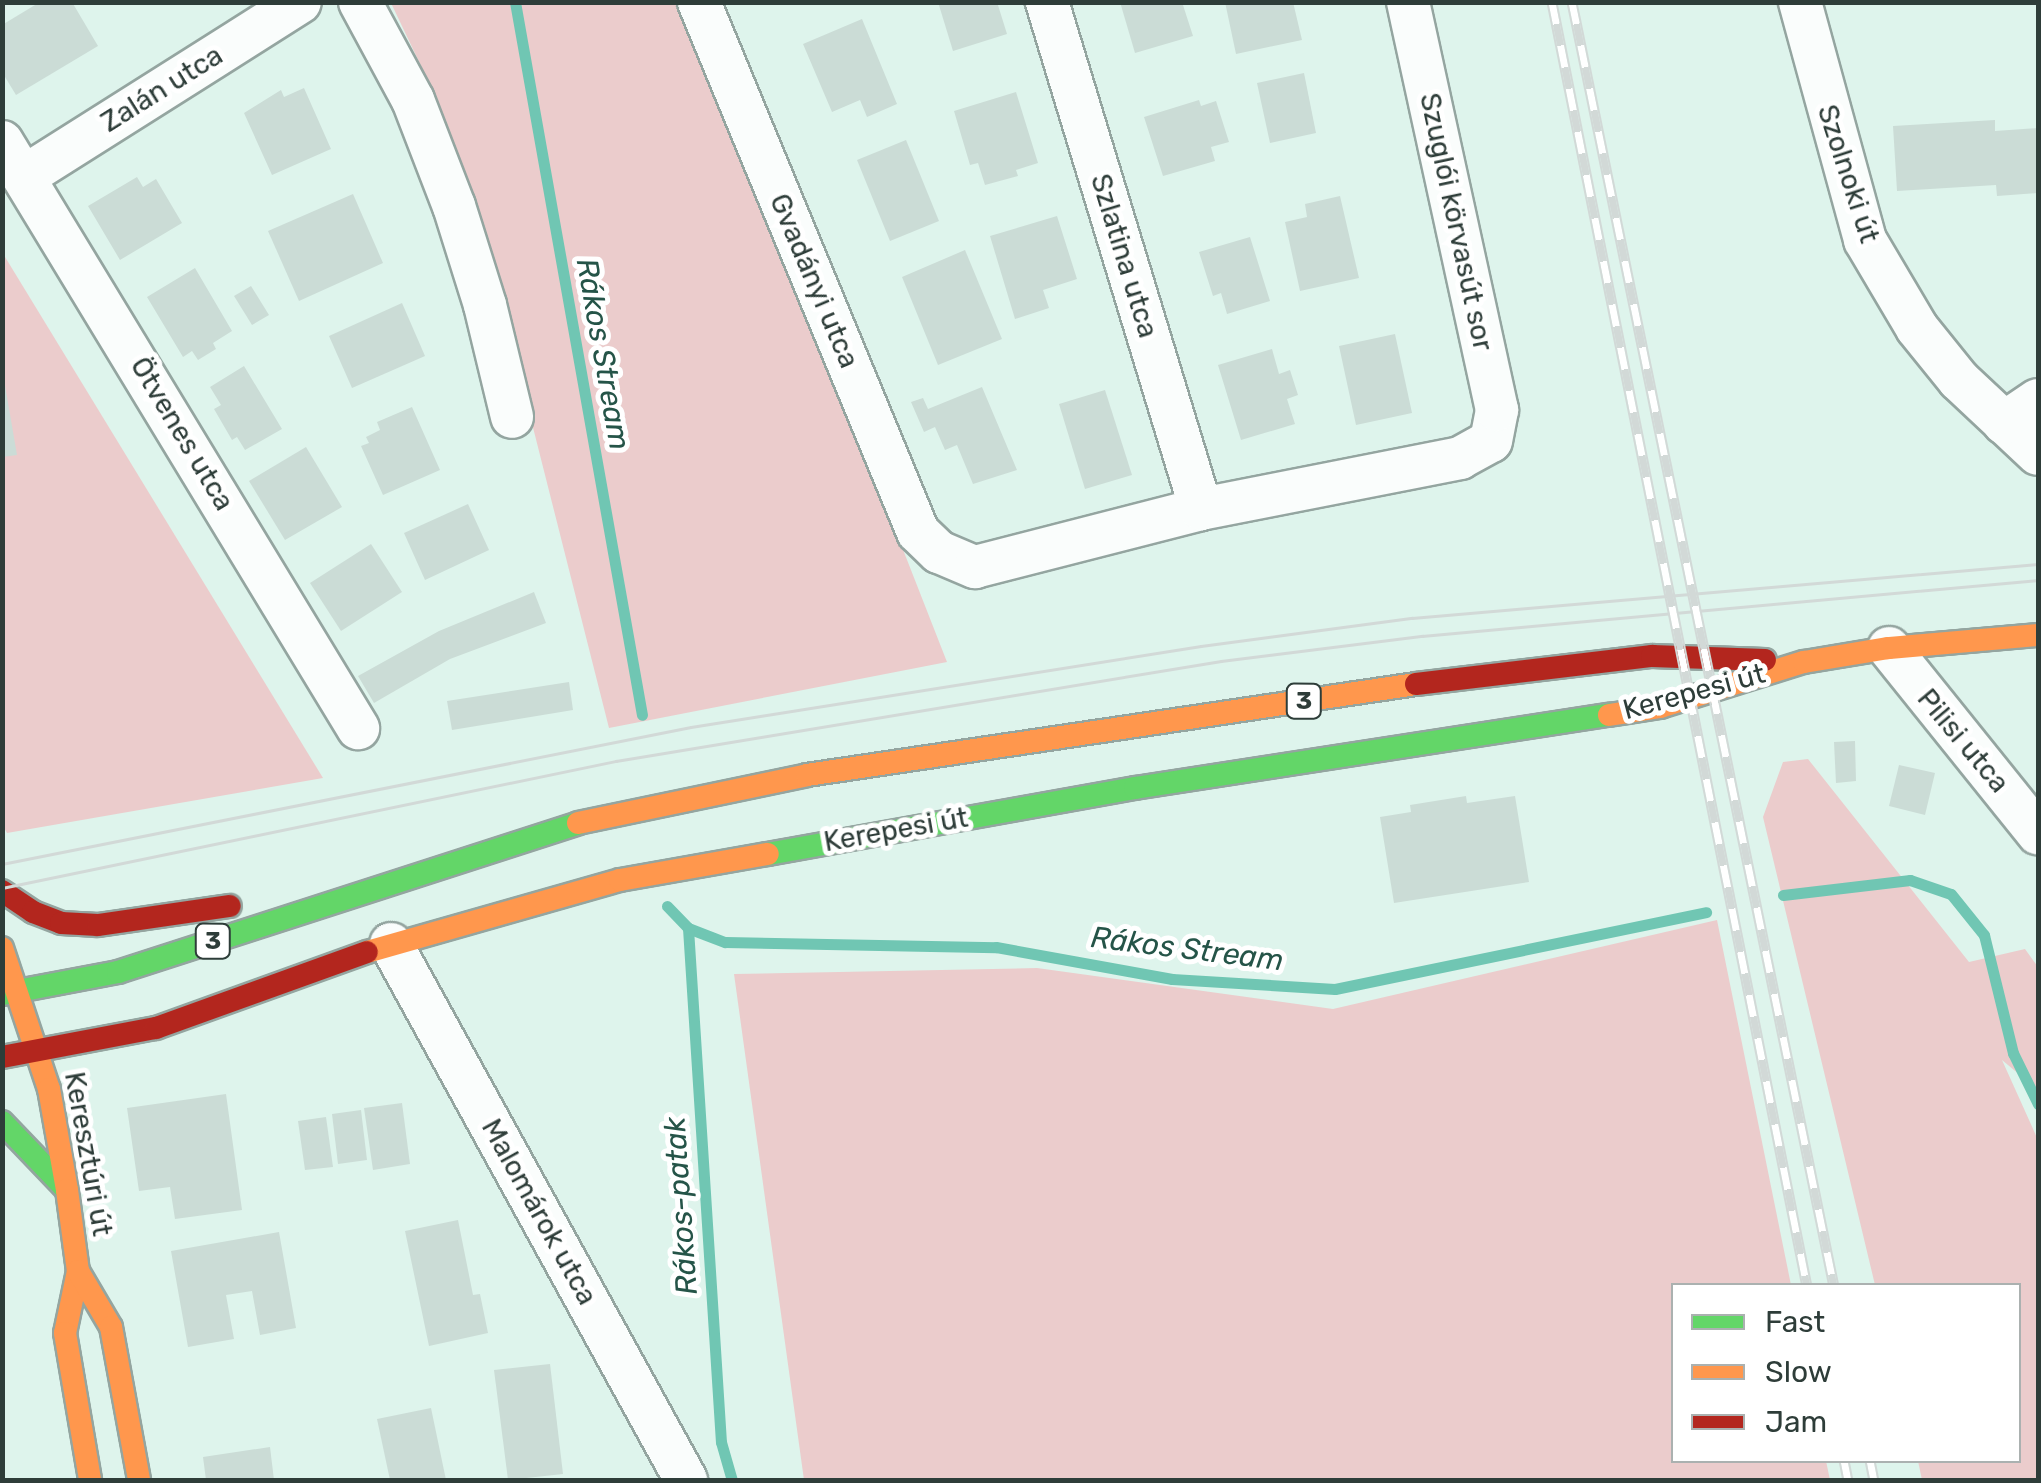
<!DOCTYPE html>
<html>
<head>
<meta charset="utf-8">
<style>
  body { margin:0 }
  #map { position:relative; width:2041px; height:1483px; overflow:hidden; background:#def4ec; font-family:Rubik,sans-serif }
  div>[style] { position:absolute }
  .green>* { inset:0; background:#ebcccc }
  .stream>* { height:11px; margin:-5.5px; padding:0 5.5px; transform-origin:5.5px; border-radius:5.5px; background:#70c6b3 }
  .building>* { inset:0; background:#cbdcd6 }
  .roads { filter:drop-shadow(2px 0 #94a5a0) drop-shadow(-2px 0 #94a5a0) drop-shadow(0 2px #94a5a0) drop-shadow(0 -2px #94a5a0) }
  .street>* { height:42px; margin:-21px; padding:0 21px; transform-origin:21px; border-radius:21px; background:#fafdfc }
  .fast>* { height:22px; margin:-11px; padding:0 11px; transform-origin:11px; border-radius:11px; background:#63d668 }
  .slow>* { height:22px; margin:-11px; padding:0 11px; transform-origin:11px; border-radius:11px; background:#ff974d }
  .jam>* { height:22px; margin:-11px; padding:0 11px; transform-origin:11px; border-radius:11px; background:#b3261e }
  .tram>* { height:2.5px; margin:-1.25px; padding:0 1.25px; transform-origin:1.25px; border-radius:1.25px; background:#d2d9d7 }
  .rail>* { height:11px; margin-top:-5.5px; transform-origin:0; background:repeating-linear-gradient(90deg,#fff 0 22px,#d2d9d7 0 44px); box-sizing:border-box; border-block:2px solid #d2d9d7 }
  span { translate:-50% -50%; white-space:nowrap; text-align:center; line-height:1.15; -webkit-text-stroke:10px #fff; paint-order:stroke }
  .shield-label span { padding:2px 8px; background:#fff; border:2px solid; border-radius:8px; -webkit-text-stroke-width:0 }
  .shield-label { font-size:25px; color:#2e3d39; font-weight:700 }
  .street-label { font-size:28px; color:#2e3d39 }
  .water-label { font-size:30px; color:#255448; font-style:italic }
  .frame { position:absolute; inset:0; border:5px solid #2e3d39; pointer-events:none }
  .legend { position:absolute; left:1671px; top:1283px; width:350px; height:180px; box-sizing:border-box; background:#fff; border:2px solid #abb1b0; margin:0; padding:12px 18px; list-style:none; font-size:30px; color:#2e3d39 }
  .legend li { display:flex; align-items:center; gap:20px; height:50px }
  .legend b { width:50px; border:2px solid #abb1b0 }
</style>
</head>
<body>
<div id="map">
  <div class="green">
    <div style="clip-path:polygon(391px 3px,684px 3px,722px 87px,947px 662px,609px 728px,477px 206px,432px 89px)"></div>
    <div style="clip-path:polygon(2px 252px,323px 778px,7px 833px,3px 826px)"></div>
    <div style="clip-path:polygon(1808px 759px,1969px 962px,2025px 949px,2038px 967px,2038px 1090px,2002px 1060px,2038px 1140px,2038px 1480px,1922px 1480px,1918px 1461px,2018px 1460px,2018px 1286px,1875px 1285px,1763px 817px,1783px 762px)"></div>
    <div style="clip-path:polygon(1717px 920px,1791px 1285px,1674px 1286px,1674px 1460px,1826px 1461px,1830px 1480px,804px 1480px,734px 974px,1037px 968px,1333px 1009px)"></div>
  </div>
  <div class="stream">
    <div style="left:515px;top:2px;width:724px;rotate:79.9deg"></div>
    <div style="left:1783px;top:895px;width:128px;rotate:-6.7deg"></div>
    <div style="left:1910px;top:880px;width:43px;rotate:18.9deg"></div>
    <div style="left:1951px;top:894px;width:53px;rotate:51.2deg"></div>
    <div style="left:1984px;top:935px;width:122px;rotate:76.2deg"></div>
    <div style="left:2013px;top:1053px;width:57px;rotate:63.9deg"></div>
    <div style="left:667px;top:906px;width:30px;rotate:46deg"></div>
    <div style="left:688px;top:928px;width:40px;rotate:21deg"></div>
    <div style="left:725px;top:942px;width:271px;rotate:1.1deg"></div>
    <div style="left:996px;top:947px;width:179px;rotate:10.3deg"></div>
    <div style="left:1172px;top:979px;width:163px;rotate:3.5deg"></div>
    <div style="left:1335px;top:989px;width:379px;rotate:-11.7deg"></div>
    <div style="left:688px;top:928px;width:515px;rotate:86.33deg"></div>
    <div style="left:721px;top:1442px;width:40px;rotate:74deg"></div>
  </div>
  <div class="building">
    <div style="clip-path:polygon(40px 2px,72px 2px,98px 46px,16px 95px,2px 72px,2px 25px)"></div>
    <div style="clip-path:polygon(938px 2px,997px 2px,1007px 34px,953px 51px)"></div>
    <div style="clip-path:polygon(1120px 2px,1182px 2px,1193px 36px,1135px 53px)"></div>
    <div style="clip-path:polygon(1225px 2px,1293px 2px,1302px 40px,1236px 54px)"></div>
    <div style="clip-path:polygon(862px 19px,897px 104px,867px 117px,860px 100px,832px 112px,803px 44px)"></div>
    <div style="clip-path:polygon(1304px 73px,1316px 133px,1270px 143px,1257px 83px)"></div>
    <div style="clip-path:polygon(304px 88px,331px 149px,272px 175px,244px 113px,281px 90px,284px 97px)"></div>
    <div style="clip-path:polygon(1016px 92px,1038px 163px,1016px 170px,1018px 176px,985px 185px,978px 163px,970px 165px,954px 111px)"></div>
    <div style="clip-path:polygon(1199px 100px,1201px 106px,1216px 101px,1229px 142px,1211px 147px,1215px 161px,1163px 176px,1144px 117px)"></div>
    <div style="clip-path:polygon(1995px 120px,1995px 131px,2038px 128px,2038px 193px,1997px 196px,1996px 185px,1897px 191px,1893px 126px)"></div>
    <div style="clip-path:polygon(906px 140px,939px 221px,890px 241px,857px 160px)"></div>
    <div style="clip-path:polygon(137px 177px,143px 187px,156px 179px,182px 223px,120px 260px,88px 206px)"></div>
    <div style="clip-path:polygon(353px 194px,383px 263px,299px 301px,268px 231px)"></div>
    <div style="clip-path:polygon(1340px 196px,1359px 278px,1300px 291px,1285px 222px,1307px 217px,1305px 204px)"></div>
    <div style="clip-path:polygon(1057px 216px,1077px 279px,1043px 290px,1049px 308px,1015px 319px,990px 236px)"></div>
    <div style="clip-path:polygon(1250px 237px,1270px 301px,1227px 314px,1221px 293px,1213px 296px,1199px 252px)"></div>
    <div style="clip-path:polygon(965px 250px,1002px 339px,938px 365px,902px 277px)"></div>
    <div style="clip-path:polygon(195px 268px,232px 331px,213px 343px,216px 349px,198px 360px,192px 351px,183px 357px,147px 297px)"></div>
    <div style="clip-path:polygon(251px 286px,269px 315px,252px 325px,234px 296px)"></div>
    <div style="clip-path:polygon(402px 303px,425px 356px,352px 388px,329px 336px)"></div>
    <div style="clip-path:polygon(1395px 334px,1412px 413px,1356px 425px,1339px 346px)"></div>
    <div style="clip-path:polygon(1272px 349px,1279px 374px,1290px 370px,1298px 395px,1287px 399px,1295px 424px,1241px 440px,1218px 365px)"></div>
    <div style="clip-path:polygon(244px 366px,282px 429px,245px 450px,237px 437px,232px 440px,214px 409px,221px 405px,210px 387px)"></div>
    <div style="clip-path:polygon(2px 368px,17px 455px,2px 457px)"></div>
    <div style="clip-path:polygon(982px 387px,1017px 470px,973px 484px,957px 445px,945px 450px,935px 427px,924px 432px,911px 402px,923px 398px,928px 409px)"></div>
    <div style="clip-path:polygon(1105px 390px,1132px 475px,1085px 489px,1059px 404px)"></div>
    <div style="clip-path:polygon(412px 407px,440px 470px,383px 495px,361px 446px,369px 443px,366px 437px,380px 430px,377px 422px)"></div>
    <div style="clip-path:polygon(306px 447px,342px 507px,285px 540px,249px 481px)"></div>
    <div style="clip-path:polygon(468px 504px,489px 550px,425px 580px,404px 533px)"></div>
    <div style="clip-path:polygon(371px 544px,402px 592px,341px 631px,310px 583px)"></div>
    <div style="clip-path:polygon(534px 592px,546px 623px,450px 659px,374px 703px,358px 676px,439px 631px)"></div>
    <div style="clip-path:polygon(569px 682px,573px 710px,452px 730px,447px 701px)"></div>
    <div style="clip-path:polygon(1855px 741px,1856px 781px,1836px 783px,1834px 742px)"></div>
    <div style="clip-path:polygon(1899px 765px,1935px 773px,1925px 815px,1889px 806px)"></div>
    <div style="clip-path:polygon(1466px 796px,1467px 803px,1515px 796px,1529px 882px,1394px 903px,1380px 817px,1411px 812px,1410px 805px)"></div>
    <div style="clip-path:polygon(226px 1094px,242px 1210px,175px 1219px,170px 1187px,139px 1191px,127px 1108px)"></div>
    <div style="clip-path:polygon(402px 1103px,410px 1164px,373px 1170px,364px 1108px)"></div>
    <div style="clip-path:polygon(361px 1110px,367px 1160px,338px 1164px,332px 1114px)"></div>
    <div style="clip-path:polygon(326px 1117px,333px 1167px,305px 1170px,298px 1121px)"></div>
    <div style="clip-path:polygon(458px 1220px,473px 1295px,480px 1294px,488px 1333px,429px 1346px,405px 1231px)"></div>
    <div style="clip-path:polygon(279px 1232px,296px 1328px,260px 1335px,252px 1291px,226px 1295px,234px 1339px,188px 1347px,171px 1251px)"></div>
    <div style="clip-path:polygon(550px 1364px,563px 1474px,508px 1480px,494px 1370px)"></div>
    <div style="clip-path:polygon(431px 1408px,446px 1480px,390px 1480px,377px 1419px)"></div>
    <div style="clip-path:polygon(270px 1447px,274px 1480px,206px 1480px,203px 1457px)"></div>
  </div>
  <div class="roads">
    <div class="street">
      <div style="left:360px;top:2px;width:111px;rotate:61.6deg"></div>
      <div style="left:413px;top:100px;width:114px;rotate:68.9deg"></div>
      <div style="left:454px;top:206px;width:104px;rotate:72.6deg"></div>
      <div style="left:485px;top:305px;width:115px;rotate:76.4deg"></div>
      <div style="left:699px;top:2px;width:573px;rotate:67.55deg"></div>
      <div style="left:918px;top:532px;width:29px;rotate:44deg"></div>
      <div style="left:939px;top:552px;width:39px;rotate:23deg"></div>
      <div style="left:975px;top:567px;width:233px;rotate:-14.4deg"></div>
      <div style="left:1201px;top:509px;width:264px;rotate:-11.1deg"></div>
      <div style="left:1460px;top:458px;width:35px;rotate:-29deg"></div>
      <div style="left:1491px;top:441px;width:32px;rotate:-79deg"></div>
      <div style="left:1497px;top:410px;width:418px;rotate:-102.3deg"></div>
      <div style="left:1047px;top:2px;width:530px;rotate:73.1deg"></div>
      <div style="left:1800px;top:2px;width:247px;rotate:74.7deg"></div>
      <div style="left:1865px;top:240px;width:102px;rotate:59.4deg"></div>
      <div style="left:1917px;top:328px;width:67px;rotate:51.1deg"></div>
      <div style="left:1959px;top:380px;width:108px;rotate:43.1deg"></div>
      <div style="left:2px;top:142px;width:686px;rotate:58.72deg"></div>
      <div style="left:25px;top:176px;width:325px;rotate:-32.3deg"></div>
      <div style="left:2004px;top:423px;width:41px;rotate:-34.1deg"></div>
      <div style="left:1889px;top:648px;width:238px;rotate:51.2deg"></div>
      <div style="left:391px;top:944px;width:612px;rotate:61.17deg"></div>
    </div>
    <div class="fast">
      <div style="left:768px;top:854px;width:373px;rotate:-10.2deg"></div>
      <div style="left:1135px;top:788px;width:480px;rotate:-8.8deg"></div>
      <div style="left:2px;top:994px;width:118px;rotate:-10.7deg"></div>
      <div style="left:118px;top:972px;width:484px;rotate:-17.9deg"></div>
      <div style="left:2px;top:1122px;width:94px;rotate:46.3deg"></div>
    </div>
    <div class="slow">
      <div style="left:1609px;top:715px;width:52px;rotate:-8.9deg"></div>
      <div style="left:1660px;top:707px;width:151px;rotate:-17.4deg"></div>
      <div style="left:1804px;top:662px;width:86px;rotate:-9.4deg"></div>
      <div style="left:1889px;top:648px;width:150px;rotate:-5deg"></div>
      <div style="left:578px;top:823px;width:234px;rotate:-11.8deg"></div>
      <div style="left:807px;top:775px;width:616px;rotate:-8.5deg"></div>
      <div style="left:2px;top:948px;width:149px;rotate:71.6deg"></div>
      <div style="left:49px;top:1089px;width:103px;rotate:79.9deg"></div>
      <div style="left:67px;top:1190px;width:82px;rotate:82.3deg"></div>
      <div style="left:78px;top:1271px;width:63px;rotate:101.8deg"></div>
      <div style="left:65px;top:1333px;width:149px;rotate:80.3deg"></div>
      <div style="left:367px;top:952px;width:263px;rotate:-15.9deg"></div>
      <div style="left:620px;top:880px;width:150px;rotate:-10deg"></div>
      <div style="left:78px;top:1271px;width:65px;rotate:59.5deg"></div>
      <div style="left:111px;top:1327px;width:156px;rotate:79.6deg"></div>
    </div>
    <div class="jam">
      <div style="left:1416px;top:684px;width:238px;rotate:-6.8deg"></div>
      <div style="left:1652px;top:656px;width:113px;rotate:2deg"></div>
      <div style="left:2px;top:891px;width:37px;rotate:34deg"></div>
      <div style="left:33px;top:912px;width:30px;rotate:21deg"></div>
      <div style="left:61px;top:923px;width:37px;rotate:3deg"></div>
      <div style="left:98px;top:925px;width:133px;rotate:-8.2deg"></div>
      <div style="left:2px;top:1057px;width:157px;rotate:-10.7deg"></div>
      <div style="left:156px;top:1028px;width:224px;rotate:-19.8deg"></div>
    </div>
  </div>
  <div class="tram">
    <div style="left:2px;top:864px;width:702px;rotate:-11.25deg"></div>
    <div style="left:691px;top:727px;width:516px;rotate:-9.02deg"></div>
    <div style="left:1201px;top:646px;width:213px;rotate:-7.6deg"></div>
    <div style="left:1412px;top:618px;width:628px;rotate:-4.93deg"></div>
    <div style="left:2px;top:888px;width:627px;rotate:-11.69deg"></div>
    <div style="left:616px;top:761px;width:613px;rotate:-9.39deg"></div>
    <div style="left:1221px;top:661px;width:203px;rotate:-7.1deg"></div>
    <div style="left:1422px;top:636px;width:619px;rotate:-5.19deg"></div>
  </div>
  <div class="rail">
    <div style="left:1552px;top:2px;width:1309px;rotate:78.77deg"></div>
    <div style="left:1572px;top:2px;width:1310px;rotate:78.47deg"></div>
    <div style="left:1844px;top:1460px;width:20px;rotate:79deg"></div>
    <div style="left:1870px;top:1460px;width:20px;rotate:79deg"></div>
  </div>
  <div class="shield-label">
    <span style="left:1304px;top:701px">3</span>
    <span style="left:213px;top:941px">3</span>
  </div>
  <div class="street-label">
    <span style="left:162px;top:89px;rotate:-32deg">Zalán utca</span>
    <span style="left:1848px;top:174px;rotate:72deg">Szolnoki út</span>
    <span style="left:1456px;top:222px;rotate:78deg">Szuglói körvasút sor</span>
    <span style="left:1124px;top:256px;rotate:73deg">Szlatina utca</span>
    <span style="left:814px;top:281px;rotate:67deg">Gvadányi utca</span>
    <span style="left:182px;top:434px;rotate:59deg">Ötvenes utca</span>
    <span style="left:1694px;top:692px;rotate:-15deg">Kerepesi út</span>
    <span style="left:1963px;top:741px;rotate:50deg">Pilisi utca</span>
    <span style="left:896px;top:830px;rotate:-10deg">Kerepesi út</span>
    <span style="left:88px;top:1154px;rotate:80deg">Keresztúri út</span>
    <span style="left:539px;top:1212px;rotate:61deg">Malomárok utca</span>
  </div>
  <div class="water-label">
    <span style="left:603px;top:354px;rotate:80deg">Rákos Stream</span>
    <span style="left:1187px;top:949px;rotate:7deg">Rákos Stream</span>
    <span style="left:681px;top:1206px;rotate:-94deg">Rákos-patak</span>
  </div>
  <div class="frame"></div>
  <ul class="legend">
  <li><b style="height:12px;background:#63d668"></b>Fast</li>
  <li><b style="height:12px;background:#ff974d"></b>Slow</li>
  <li><b style="height:12px;background:#b3261e"></b>Jam</li>
  </ul>
</div>
</body>
</html>
